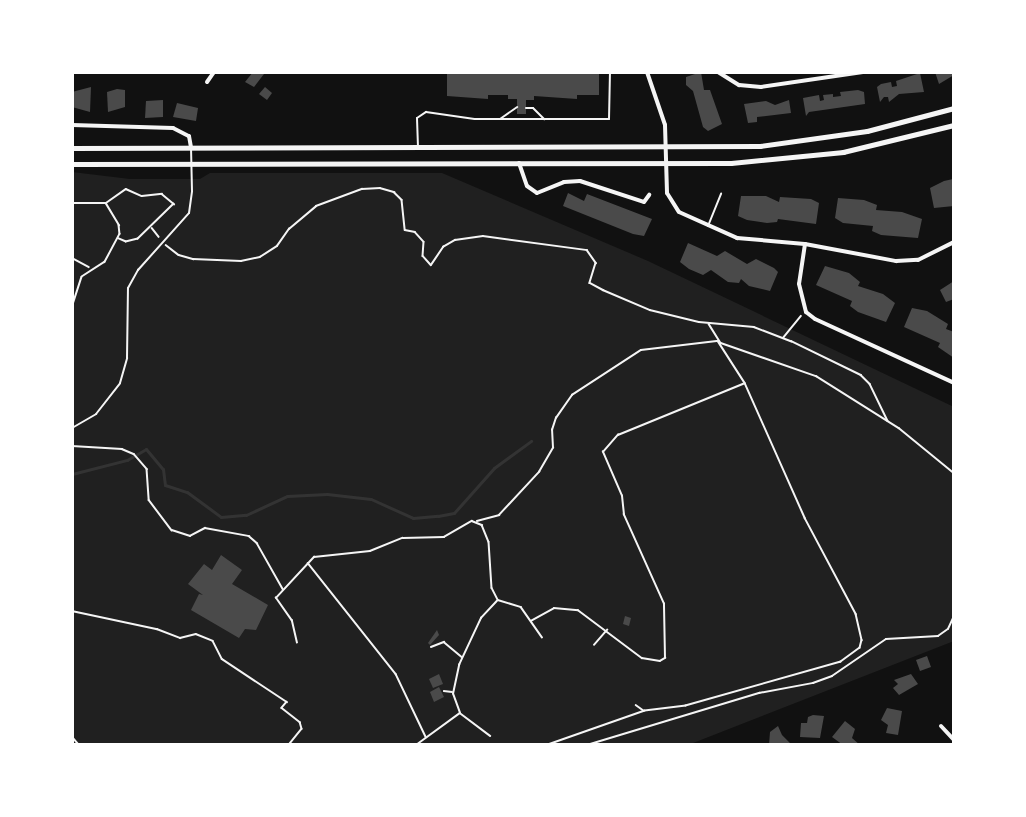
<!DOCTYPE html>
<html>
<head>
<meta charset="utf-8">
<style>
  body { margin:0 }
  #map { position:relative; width:1026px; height:817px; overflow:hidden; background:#111; font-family:"Space Grotesk",sans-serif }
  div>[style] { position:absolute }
  .green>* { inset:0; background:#202020 }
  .stream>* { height:3px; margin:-1.5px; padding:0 1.5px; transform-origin:1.5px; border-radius:1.5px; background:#333 }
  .building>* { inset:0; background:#4a4a4a }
  .path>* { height:1.5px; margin:-0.75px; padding:0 0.75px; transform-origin:0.75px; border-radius:0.75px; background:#f5f5f5 }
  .service>* { height:2px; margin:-1px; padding:0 1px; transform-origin:1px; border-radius:1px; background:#f5f5f5 }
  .minor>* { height:4px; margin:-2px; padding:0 2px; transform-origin:2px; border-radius:2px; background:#f5f5f5 }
  .secondary>* { height:5px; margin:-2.5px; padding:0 2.5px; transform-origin:2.5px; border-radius:2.5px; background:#f5f5f5 }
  span { translate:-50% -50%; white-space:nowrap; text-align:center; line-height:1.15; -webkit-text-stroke:5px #fff; paint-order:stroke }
  .frame { position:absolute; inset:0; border:74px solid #fff; pointer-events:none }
</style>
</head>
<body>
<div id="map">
  <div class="green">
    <div style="clip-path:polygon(72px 172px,130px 179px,200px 179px,210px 173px,442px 173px,648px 261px,954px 407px,954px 641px,688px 745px,72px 745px)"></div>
  </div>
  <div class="stream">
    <div style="left:72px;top:474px;width:57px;rotate:-14.3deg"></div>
    <div style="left:127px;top:460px;width:22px;rotate:-30deg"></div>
    <div style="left:146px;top:449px;width:26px;rotate:50deg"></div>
    <div style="left:163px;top:469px;width:16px;rotate:83deg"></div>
    <div style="left:165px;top:485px;width:23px;rotate:18deg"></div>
    <div style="left:187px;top:492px;width:42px;rotate:36.3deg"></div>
    <div style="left:221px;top:517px;width:25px;rotate:-5deg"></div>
    <div style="left:246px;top:515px;width:45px;rotate:-24.9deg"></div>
    <div style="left:287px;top:496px;width:40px;rotate:-2.9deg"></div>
    <div style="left:327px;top:494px;width:44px;rotate:6.5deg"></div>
    <div style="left:371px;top:499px;width:46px;rotate:24.3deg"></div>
    <div style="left:413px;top:518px;width:25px;rotate:-5deg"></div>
    <div style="left:438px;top:516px;width:16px;rotate:-11deg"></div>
    <div style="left:454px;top:513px;width:60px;rotate:-48.4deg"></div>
    <div style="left:494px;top:468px;width:46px;rotate:-36.1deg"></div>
  </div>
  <div class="building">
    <div style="clip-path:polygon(253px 72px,264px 74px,254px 87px,245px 82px)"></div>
    <div style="clip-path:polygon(447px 72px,599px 72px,599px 95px,577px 95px,577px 99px,534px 96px,534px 100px,526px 100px,526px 114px,517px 114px,517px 99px,508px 99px,508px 95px,488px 95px,488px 99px,447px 96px)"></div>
    <div style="clip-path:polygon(701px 72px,704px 90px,710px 90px,722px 124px,708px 131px,703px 127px,693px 91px,686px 85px,686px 77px)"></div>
    <div style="clip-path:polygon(935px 72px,954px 72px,954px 75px,939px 84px)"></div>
    <div style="clip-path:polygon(920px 73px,924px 92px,899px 94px,889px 102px,888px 97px,884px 97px,880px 102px,877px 87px,881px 84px,891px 82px,892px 87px,897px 86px,896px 81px)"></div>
    <div style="clip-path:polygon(91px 87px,90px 112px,72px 107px,72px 92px)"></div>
    <div style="clip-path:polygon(265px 87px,272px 93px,267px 100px,259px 94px)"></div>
    <div style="clip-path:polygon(117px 89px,125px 90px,125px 107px,108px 112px,107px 92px)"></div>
    <div style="clip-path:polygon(858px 90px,864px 92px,865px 104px,809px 112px,806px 116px,803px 98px,819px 95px,820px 101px,824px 100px,823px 95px,833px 94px,833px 97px,841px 96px,840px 92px)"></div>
    <div style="clip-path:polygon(163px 100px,163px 117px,145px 118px,146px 101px)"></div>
    <div style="clip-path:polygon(789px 100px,791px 113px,757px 117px,757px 122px,748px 123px,744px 104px,766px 101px,775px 105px)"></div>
    <div style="clip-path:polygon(177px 103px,198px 108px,196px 121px,173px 117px)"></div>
    <div style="clip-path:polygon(944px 181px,953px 179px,954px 206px,934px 208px,930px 188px)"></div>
    <div style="clip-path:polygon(568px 193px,584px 201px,587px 194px,652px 219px,644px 236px,633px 234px,563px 206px)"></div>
    <div style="clip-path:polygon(741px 196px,766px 196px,779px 202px,780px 197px,811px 199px,819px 203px,816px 224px,778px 219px,777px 222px,767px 223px,747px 220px,738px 216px)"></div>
    <div style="clip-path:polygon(838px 198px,864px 200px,877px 205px,876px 210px,902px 212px,922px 219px,918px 238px,881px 235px,872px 231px,873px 226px,843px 223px,835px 218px)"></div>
    <div style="clip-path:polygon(688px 243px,717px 256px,725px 251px,747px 264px,756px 259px,774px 268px,778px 272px,770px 291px,749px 286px,741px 279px,739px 283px,728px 282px,711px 270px,703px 275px,689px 269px,680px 262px)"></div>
    <div style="clip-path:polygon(825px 266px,849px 273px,860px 282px,858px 286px,883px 294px,895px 303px,886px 322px,858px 312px,850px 306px,852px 301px,816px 285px)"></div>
    <div style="clip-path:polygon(954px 281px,954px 299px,946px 302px,940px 290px)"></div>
    <div style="clip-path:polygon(912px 308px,927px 311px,948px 324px,946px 329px,954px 332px,954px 358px,938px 347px,940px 343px,904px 327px)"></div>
    <div style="clip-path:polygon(221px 555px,242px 570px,232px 584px,268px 605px,256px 630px,245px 629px,239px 638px,191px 610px,199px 594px,203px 595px,188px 584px,204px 564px,212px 570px)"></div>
    <div style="clip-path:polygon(625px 616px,631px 618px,629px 626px,623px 624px)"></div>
    <div style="clip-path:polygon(437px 630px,439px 635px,430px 645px,428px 643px)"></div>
    <div style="clip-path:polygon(927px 656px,931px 667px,920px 671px,916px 660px)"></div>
    <div style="clip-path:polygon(439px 674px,443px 684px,433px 688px,429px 679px)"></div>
    <div style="clip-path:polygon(911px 674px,918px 684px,899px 695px,893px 688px,898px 684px,894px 680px)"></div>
    <div style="clip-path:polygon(439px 687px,444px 697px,434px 702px,430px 692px)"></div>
    <div style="clip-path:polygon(887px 708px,902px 711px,898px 735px,886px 733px,888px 725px,881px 720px)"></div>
    <div style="clip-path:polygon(813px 715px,824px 716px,820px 738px,800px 737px,801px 723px,807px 723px,808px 717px)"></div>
    <div style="clip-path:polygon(845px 721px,855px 729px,852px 738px,860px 745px,843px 745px,832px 737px)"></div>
    <div style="clip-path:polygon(778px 726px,782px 735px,792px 745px,769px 745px,770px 732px)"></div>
  </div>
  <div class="path">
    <div style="left:72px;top:203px;width:34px"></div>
    <div style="left:106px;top:203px;width:26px;rotate:59deg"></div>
    <div style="left:119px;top:225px;width:9px;rotate:84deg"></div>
    <div style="left:120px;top:234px;width:32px;rotate:118deg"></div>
    <div style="left:105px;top:262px;width:27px;rotate:147deg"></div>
    <div style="left:82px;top:277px;width:32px;rotate:108deg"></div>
    <div style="left:106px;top:203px;width:24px;rotate:-35deg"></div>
    <div style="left:126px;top:189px;width:17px;rotate:24deg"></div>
    <div style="left:142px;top:196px;width:20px;rotate:-6deg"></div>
    <div style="left:162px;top:194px;width:16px;rotate:40deg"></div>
    <div style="left:174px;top:204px;width:50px;rotate:135.8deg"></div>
    <div style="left:138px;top:239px;width:12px;rotate:166deg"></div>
    <div style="left:126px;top:242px;width:8px;rotate:-157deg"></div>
    <div style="left:152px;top:228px;width:11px;rotate:52deg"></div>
    <div style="left:166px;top:245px;width:16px;rotate:38deg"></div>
    <div style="left:179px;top:255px;width:15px;rotate:16deg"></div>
    <div style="left:193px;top:259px;width:48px;rotate:2.4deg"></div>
    <div style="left:241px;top:261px;width:19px;rotate:-12deg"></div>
    <div style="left:260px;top:257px;width:20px;rotate:-33deg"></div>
    <div style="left:277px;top:246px;width:21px;rotate:-55deg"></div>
    <div style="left:289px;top:229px;width:35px;rotate:-40deg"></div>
    <div style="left:316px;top:206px;width:49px;rotate:-20.3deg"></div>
    <div style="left:362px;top:189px;width:18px;rotate:-3deg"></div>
    <div style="left:380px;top:188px;width:15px;rotate:16deg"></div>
    <div style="left:394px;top:192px;width:11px;rotate:45deg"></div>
    <div style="left:402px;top:200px;width:30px;rotate:84deg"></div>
    <div style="left:405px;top:230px;width:10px;rotate:11deg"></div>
    <div style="left:415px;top:232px;width:13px;rotate:48deg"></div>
    <div style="left:424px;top:242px;width:14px;rotate:94deg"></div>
    <div style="left:423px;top:256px;width:12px;rotate:48deg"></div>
    <div style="left:431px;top:265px;width:22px;rotate:-56deg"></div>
    <div style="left:443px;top:247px;width:14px;rotate:-30deg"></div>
    <div style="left:455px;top:240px;width:28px;rotate:-8deg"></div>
    <div style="left:483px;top:236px;width:105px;rotate:7.7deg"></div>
    <div style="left:587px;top:250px;width:16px;rotate:55deg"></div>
    <div style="left:596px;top:263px;width:21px;rotate:107deg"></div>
    <div style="left:590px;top:283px;width:15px;rotate:28deg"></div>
    <div style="left:603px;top:290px;width:51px;rotate:23.1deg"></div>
    <div style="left:650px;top:310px;width:50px;rotate:13.8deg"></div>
    <div style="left:699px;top:322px;width:55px;rotate:5.2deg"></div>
    <div style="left:754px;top:327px;width:40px;rotate:21deg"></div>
    <div style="left:791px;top:341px;width:78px;rotate:25.9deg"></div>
    <div style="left:861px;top:375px;width:13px;rotate:45deg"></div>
    <div style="left:870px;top:384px;width:41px;rotate:64.1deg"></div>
    <div style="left:72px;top:258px;width:19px;rotate:28deg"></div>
    <div style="left:709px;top:324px;width:22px;rotate:58deg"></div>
    <div style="left:721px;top:343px;width:101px;rotate:19.2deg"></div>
    <div style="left:816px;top:376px;width:98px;rotate:32.1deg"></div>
    <div style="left:899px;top:428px;width:71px;rotate:39.3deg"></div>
    <div style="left:783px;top:338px;width:28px;rotate:-51deg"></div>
    <div style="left:72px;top:446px;width:50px;rotate:3.4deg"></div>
    <div style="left:122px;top:449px;width:13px;rotate:23deg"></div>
    <div style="left:134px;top:454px;width:20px;rotate:49deg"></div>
    <div style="left:147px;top:469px;width:31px;rotate:86deg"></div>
    <div style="left:149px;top:500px;width:38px;rotate:53deg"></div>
    <div style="left:172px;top:530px;width:19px;rotate:18deg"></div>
    <div style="left:190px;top:536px;width:17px;rotate:-28deg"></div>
    <div style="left:205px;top:528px;width:45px;rotate:10.3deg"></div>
    <div style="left:249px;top:536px;width:11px;rotate:41deg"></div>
    <div style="left:257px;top:543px;width:53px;rotate:60.5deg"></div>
    <div style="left:477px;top:521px;width:23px;rotate:-15deg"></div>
    <div style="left:499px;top:515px;width:59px;rotate:-47.1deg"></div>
    <div style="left:539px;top:472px;width:28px;rotate:-60deg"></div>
    <div style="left:553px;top:448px;width:18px;rotate:-93deg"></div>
    <div style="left:552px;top:430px;width:13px;rotate:-72deg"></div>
    <div style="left:556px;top:418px;width:28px;rotate:-55deg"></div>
    <div style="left:572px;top:395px;width:82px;rotate:-33.1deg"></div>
    <div style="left:641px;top:350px;width:78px;rotate:-6.7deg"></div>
    <div style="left:718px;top:341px;width:50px;rotate:57.3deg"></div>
    <div style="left:745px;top:383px;width:148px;rotate:66deg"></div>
    <div style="left:805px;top:518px;width:109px;rotate:62deg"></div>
    <div style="left:856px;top:614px;width:27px;rotate:77deg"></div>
    <div style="left:862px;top:640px;width:8px;rotate:104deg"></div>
    <div style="left:860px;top:648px;width:24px;rotate:144deg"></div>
    <div style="left:841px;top:662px;width:161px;rotate:164.2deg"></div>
    <div style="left:686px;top:706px;width:41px;rotate:173deg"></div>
    <div style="left:645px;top:711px;width:103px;rotate:160.7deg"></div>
    <div style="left:308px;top:563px;width:142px;rotate:51.6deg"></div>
    <div style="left:396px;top:674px;width:70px;rotate:64.5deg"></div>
    <div style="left:72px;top:611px;width:87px;rotate:12deg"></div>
    <div style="left:157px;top:629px;width:25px;rotate:21deg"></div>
    <div style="left:180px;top:638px;width:16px;rotate:-14deg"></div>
    <div style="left:196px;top:634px;width:18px;rotate:22deg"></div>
    <div style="left:213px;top:641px;width:20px;rotate:63deg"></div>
    <div style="left:222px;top:659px;width:78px;rotate:33.5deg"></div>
    <div style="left:287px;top:702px;width:8px;rotate:130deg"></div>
    <div style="left:282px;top:708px;width:23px;rotate:38deg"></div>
    <div style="left:300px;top:722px;width:7px;rotate:74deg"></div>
    <div style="left:302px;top:729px;width:21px;rotate:129deg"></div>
    <div style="left:531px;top:621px;width:26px;rotate:-29deg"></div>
    <div style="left:554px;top:608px;width:24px;rotate:5deg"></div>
    <div style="left:578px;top:610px;width:80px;rotate:36.9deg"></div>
    <div style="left:642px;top:658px;width:18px;rotate:9deg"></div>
    <div style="left:660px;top:661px;width:6px;rotate:-31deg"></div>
    <div style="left:665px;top:658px;width:54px;rotate:-91.1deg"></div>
    <div style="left:664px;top:604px;width:98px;rotate:-114.2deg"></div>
    <div style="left:624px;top:515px;width:19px;rotate:-96deg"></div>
    <div style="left:622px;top:496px;width:48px;rotate:-113.4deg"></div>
    <div style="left:603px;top:452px;width:23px;rotate:-49deg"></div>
    <div style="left:618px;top:435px;width:135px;rotate:-22.2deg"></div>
    <div style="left:297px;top:643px;width:23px;rotate:-103deg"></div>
    <div style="left:292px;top:621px;width:28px;rotate:-125deg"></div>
    <div style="left:276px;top:598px;width:56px;rotate:-47.2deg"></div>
    <div style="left:314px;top:557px;width:56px;rotate:-6.1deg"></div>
    <div style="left:370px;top:551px;width:35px;rotate:-22deg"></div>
    <div style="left:403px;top:538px;width:41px;rotate:-1.4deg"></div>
    <div style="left:444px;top:537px;width:32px;rotate:-30deg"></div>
    <div style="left:472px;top:521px;width:11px;rotate:22deg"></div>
    <div style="left:482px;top:525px;width:18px;rotate:68deg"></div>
    <div style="left:489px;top:542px;width:46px;rotate:86.3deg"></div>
    <div style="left:492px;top:588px;width:13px;rotate:63deg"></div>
    <div style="left:498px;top:600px;width:24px;rotate:17deg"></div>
    <div style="left:521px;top:607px;width:37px;rotate:55deg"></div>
    <div style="left:594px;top:645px;width:20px;rotate:-49deg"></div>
    <div style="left:431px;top:647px;width:14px;rotate:-21deg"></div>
    <div style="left:444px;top:642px;width:23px;rotate:40deg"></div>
    <div style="left:444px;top:691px;width:8px;rotate:7deg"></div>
    <div style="left:636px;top:705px;width:9px;rotate:36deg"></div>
    <div style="left:460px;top:713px;width:38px;rotate:37deg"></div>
    <div style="left:416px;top:745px;width:54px;rotate:-36deg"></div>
    <div style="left:460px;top:713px;width:20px;rotate:-110deg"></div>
    <div style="left:453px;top:694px;width:30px;rotate:-78deg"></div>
    <div style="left:459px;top:665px;width:52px;rotate:-64.9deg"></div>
    <div style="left:481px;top:618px;width:23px;rotate:-47deg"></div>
    <div style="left:587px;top:745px;width:180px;rotate:-16.8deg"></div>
    <div style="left:759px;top:693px;width:55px;rotate:-10.5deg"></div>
    <div style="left:813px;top:683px;width:20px;rotate:-20deg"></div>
    <div style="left:832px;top:676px;width:65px;rotate:-34.4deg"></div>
    <div style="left:886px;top:639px;width:52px;rotate:-3.3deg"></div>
    <div style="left:938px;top:636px;width:12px;rotate:-35deg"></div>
    <div style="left:948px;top:629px;width:14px;rotate:-65deg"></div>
  </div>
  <div class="service">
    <div style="left:526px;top:108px;width:7px"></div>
    <div style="left:533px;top:108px;width:16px;rotate:45deg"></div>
    <div style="left:500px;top:119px;width:21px;rotate:-35deg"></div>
    <div style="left:418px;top:147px;width:29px;rotate:-92deg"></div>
    <div style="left:417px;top:118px;width:11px;rotate:-34deg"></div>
    <div style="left:426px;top:112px;width:49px;rotate:8.1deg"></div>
    <div style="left:475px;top:119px;width:134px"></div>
    <div style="left:609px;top:119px;width:47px;rotate:-88.8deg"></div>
    <div style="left:708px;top:226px;width:35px;rotate:-68deg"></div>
    <div style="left:72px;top:428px;width:28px;rotate:-30deg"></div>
    <div style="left:96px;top:414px;width:39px;rotate:-52deg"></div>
    <div style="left:120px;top:383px;width:26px;rotate:-74deg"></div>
    <div style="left:127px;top:358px;width:70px;rotate:-89.2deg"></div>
    <div style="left:128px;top:288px;width:21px;rotate:-61deg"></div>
    <div style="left:138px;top:270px;width:76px;rotate:-48.2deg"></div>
    <div style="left:189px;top:213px;width:22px;rotate:-82deg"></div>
    <div style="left:192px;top:191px;width:44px;rotate:-91.3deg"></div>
    <div style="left:72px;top:737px;width:11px;rotate:49deg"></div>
  </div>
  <div class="minor">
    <div style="left:647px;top:72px;width:56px;rotate:71.2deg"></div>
    <div style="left:665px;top:125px;width:68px;rotate:88.3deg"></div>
    <div style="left:667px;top:193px;width:22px;rotate:58deg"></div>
    <div style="left:679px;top:212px;width:64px;rotate:24.1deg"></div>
    <div style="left:737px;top:238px;width:68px;rotate:5deg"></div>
    <div style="left:805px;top:244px;width:93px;rotate:10.6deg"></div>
    <div style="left:896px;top:261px;width:22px;rotate:-3deg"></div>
    <div style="left:918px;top:260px;width:40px;rotate:-26.6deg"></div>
    <div style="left:718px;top:72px;width:25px;rotate:32deg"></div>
    <div style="left:739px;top:85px;width:22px;rotate:5deg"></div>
    <div style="left:761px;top:87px;width:103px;rotate:-8.4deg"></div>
    <div style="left:207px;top:82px;width:12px;rotate:-55deg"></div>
    <div style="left:72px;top:125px;width:101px;rotate:1.7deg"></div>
    <div style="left:173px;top:128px;width:18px;rotate:27deg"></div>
    <div style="left:189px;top:136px;width:11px;rotate:80deg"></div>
    <div style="left:519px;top:163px;width:24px;rotate:71deg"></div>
    <div style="left:527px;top:186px;width:12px;rotate:35deg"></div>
    <div style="left:537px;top:193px;width:29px;rotate:-22deg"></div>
    <div style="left:564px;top:182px;width:16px;rotate:-4deg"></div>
    <div style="left:580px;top:181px;width:67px;rotate:18.2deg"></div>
    <div style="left:644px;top:202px;width:9px;rotate:-54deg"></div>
    <div style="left:805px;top:244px;width:40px;rotate:98.5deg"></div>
    <div style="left:799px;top:284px;width:29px;rotate:76deg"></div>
    <div style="left:806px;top:312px;width:11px;rotate:38deg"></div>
    <div style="left:815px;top:319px;width:153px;rotate:24.7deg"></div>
    <div style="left:941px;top:726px;width:19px;rotate:47deg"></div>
  </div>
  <div class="secondary">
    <div style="left:72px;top:148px;width:688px;rotate:-0.17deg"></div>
    <div style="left:760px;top:146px;width:108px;rotate:-8deg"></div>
    <div style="left:867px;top:131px;width:90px;rotate:-14.8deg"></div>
    <div style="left:72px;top:164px;width:659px;rotate:-0.09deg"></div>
    <div style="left:731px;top:163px;width:113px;rotate:-5.6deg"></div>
    <div style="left:843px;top:152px;width:114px;rotate:-13.7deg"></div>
  </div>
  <div class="frame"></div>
</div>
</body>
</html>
